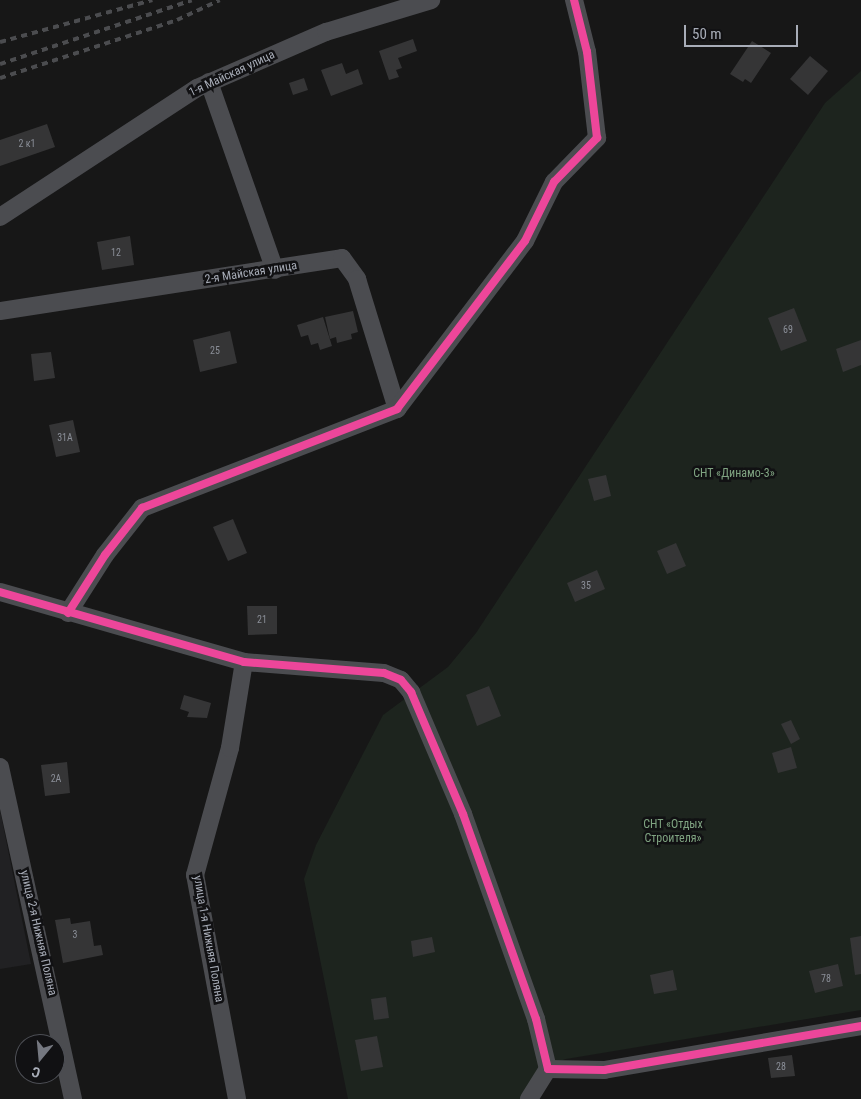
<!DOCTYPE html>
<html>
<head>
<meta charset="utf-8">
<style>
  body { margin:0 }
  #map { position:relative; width:861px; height:1099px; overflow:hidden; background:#171717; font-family:"Roboto Condensed",sans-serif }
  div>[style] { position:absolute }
  .built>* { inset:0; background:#212123 }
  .green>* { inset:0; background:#1d241e }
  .building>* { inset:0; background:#353536 }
  .minor>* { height:18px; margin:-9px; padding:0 9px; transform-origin:9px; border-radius:9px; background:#4b4c50 }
  .rail>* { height:4px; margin-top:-2px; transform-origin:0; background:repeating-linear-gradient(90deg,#4b4c4f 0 6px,transparent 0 11px) }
  .cycleway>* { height:8px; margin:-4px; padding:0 4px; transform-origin:4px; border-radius:4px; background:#ed469a }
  span { translate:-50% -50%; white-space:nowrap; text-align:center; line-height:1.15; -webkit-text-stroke:5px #111113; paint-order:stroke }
  .number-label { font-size:10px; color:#8b8f98 }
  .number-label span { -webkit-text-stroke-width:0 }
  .street-label { font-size:12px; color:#a8adb8 }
  .park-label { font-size:12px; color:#7fa381 }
  .north { position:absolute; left:15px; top:1034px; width:50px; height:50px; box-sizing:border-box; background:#111113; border:1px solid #4d4f55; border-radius:50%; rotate:197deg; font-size:14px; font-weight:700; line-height:20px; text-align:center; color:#a8adb8 }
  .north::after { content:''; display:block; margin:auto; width:18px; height:22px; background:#757880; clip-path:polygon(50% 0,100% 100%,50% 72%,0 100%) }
  .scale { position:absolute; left:684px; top:25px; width:114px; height:22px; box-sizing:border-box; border:2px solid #a8adb8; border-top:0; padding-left:6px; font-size:15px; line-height:18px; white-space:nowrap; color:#a8adb8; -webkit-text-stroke:4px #111113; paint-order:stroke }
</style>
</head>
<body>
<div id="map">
  <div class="built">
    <div style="clip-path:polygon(0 810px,31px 964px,0 969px)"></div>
  </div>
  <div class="green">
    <div style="clip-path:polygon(861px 71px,861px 1010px,566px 1059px,540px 1067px,520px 1099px,348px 1099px,304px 879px,316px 845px,383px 715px,448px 667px,476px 633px,825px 103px)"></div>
  </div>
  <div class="building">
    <div style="clip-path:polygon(413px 39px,417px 51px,398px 58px,402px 68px,396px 70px,399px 77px,389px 80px,379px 51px)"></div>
    <div style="clip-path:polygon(752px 41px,771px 53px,751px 83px,745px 79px,743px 82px,730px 74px)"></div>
    <div style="clip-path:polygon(810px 56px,828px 71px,808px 95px,790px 79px)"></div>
    <div style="clip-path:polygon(342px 63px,346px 74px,358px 69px,363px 84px,331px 96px,321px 70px)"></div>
    <div style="clip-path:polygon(304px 78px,308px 90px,293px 95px,289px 83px)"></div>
    <div style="clip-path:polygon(47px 124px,55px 147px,0 166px,0 140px)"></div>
    <div style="clip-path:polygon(130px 236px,134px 265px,102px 270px,97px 242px)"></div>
    <div style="clip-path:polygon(794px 308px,807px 341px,781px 351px,768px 318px)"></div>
    <div style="clip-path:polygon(353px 311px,358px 332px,351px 334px,352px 339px,337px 343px,336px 337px,330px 339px,325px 317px)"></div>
    <div style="clip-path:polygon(323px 317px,332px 346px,320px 350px,318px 343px,311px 345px,308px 335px,301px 337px,297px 325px)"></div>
    <div style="clip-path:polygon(230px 331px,237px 363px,200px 372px,193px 340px)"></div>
    <div style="clip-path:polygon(861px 340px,861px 365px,843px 372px,836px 349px)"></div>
    <div style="clip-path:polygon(51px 352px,55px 378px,34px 381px,31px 354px)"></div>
    <div style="clip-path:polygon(73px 420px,80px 452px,56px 457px,49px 425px)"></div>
    <div style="clip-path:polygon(606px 475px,611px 496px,594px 501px,588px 479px)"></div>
    <div style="clip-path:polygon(233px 519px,247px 553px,228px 561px,213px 527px)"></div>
    <div style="clip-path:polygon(676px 543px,686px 566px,667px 574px,657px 551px)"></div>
    <div style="clip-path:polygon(597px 570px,605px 589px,575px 602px,567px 583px)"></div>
    <div style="clip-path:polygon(247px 606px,277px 606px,277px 634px,248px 635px)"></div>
    <div style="clip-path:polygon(489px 686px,501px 716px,477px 726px,466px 695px)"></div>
    <div style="clip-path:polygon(184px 695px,211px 703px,207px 718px,187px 717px,189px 712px,180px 709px)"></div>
    <div style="clip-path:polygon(791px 720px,800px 739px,791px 744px,781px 724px)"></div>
    <div style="clip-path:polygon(791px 747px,797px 768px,778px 773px,772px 753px)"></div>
    <div style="clip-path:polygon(67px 762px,70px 793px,45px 796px,41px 765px)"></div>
    <div style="clip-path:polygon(70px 918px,71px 924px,90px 921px,94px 946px,101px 945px,103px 955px,63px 963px,55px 920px)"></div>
    <div style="clip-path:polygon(861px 936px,861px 974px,855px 975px,850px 938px)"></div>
    <div style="clip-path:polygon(432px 937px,435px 952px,413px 957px,411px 941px)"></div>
    <div style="clip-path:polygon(838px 964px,843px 986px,815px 993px,809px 971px)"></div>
    <div style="clip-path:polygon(673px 970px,677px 990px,654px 994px,650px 975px)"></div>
    <div style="clip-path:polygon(386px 997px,389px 1018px,374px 1020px,371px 999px)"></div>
    <div style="clip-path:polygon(377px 1036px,383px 1067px,361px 1071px,355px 1040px)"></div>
    <div style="clip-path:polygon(792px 1055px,795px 1076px,771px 1078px,768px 1058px)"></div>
  </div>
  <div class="minor">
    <div style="left:209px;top:82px;width:199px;rotate:70.7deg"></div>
    <div style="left:0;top:217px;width:235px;rotate:-33.2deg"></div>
    <div style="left:197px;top:88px;width:141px;rotate:-23.5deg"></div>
    <div style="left:326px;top:32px;width:110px;rotate:-16.9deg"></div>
    <div style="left:0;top:311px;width:346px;rotate:-8.8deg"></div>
    <div style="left:342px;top:258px;width:26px;rotate:54deg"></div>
    <div style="left:357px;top:279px;width:136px;rotate:72.9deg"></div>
    <div style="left:0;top:592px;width:254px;rotate:16deg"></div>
    <div style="left:244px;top:662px;width:140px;rotate:4.5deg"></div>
    <div style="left:384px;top:673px;width:18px;rotate:22deg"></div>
    <div style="left:401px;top:680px;width:16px;rotate:50deg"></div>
    <div style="left:411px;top:692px;width:133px;rotate:66.9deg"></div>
    <div style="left:463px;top:814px;width:218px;rotate:70.4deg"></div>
    <div style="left:536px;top:1019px;width:51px;rotate:76.5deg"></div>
    <div style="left:548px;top:1069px;width:56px;rotate:1deg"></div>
    <div style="left:604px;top:1070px;width:261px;rotate:-9.7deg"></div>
    <div style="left:68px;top:613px;width:69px;rotate:-57.5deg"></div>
    <div style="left:105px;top:555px;width:60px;rotate:-51.8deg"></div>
    <div style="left:142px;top:508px;width:274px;rotate:-21.2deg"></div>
    <div style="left:397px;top:409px;width:211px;rotate:-52.7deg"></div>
    <div style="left:525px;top:241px;width:66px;rotate:-63.8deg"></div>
    <div style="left:554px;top:182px;width:62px;rotate:-45.7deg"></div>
    <div style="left:597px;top:138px;width:87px;rotate:-96.6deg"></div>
    <div style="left:587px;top:52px;width:54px;rotate:-104deg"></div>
    <div style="left:0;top:767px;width:340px;rotate:77.6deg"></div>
    <div style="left:237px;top:1099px;width:228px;rotate:-100.6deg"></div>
    <div style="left:195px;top:875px;width:132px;rotate:-74.6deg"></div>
    <div style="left:230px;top:748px;width:87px;rotate:-80.8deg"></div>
    <div style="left:529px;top:1099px;width:36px;rotate:-58deg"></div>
  </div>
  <div class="rail">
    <div style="left:0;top:42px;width:158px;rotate:-15.4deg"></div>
    <div style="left:0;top:64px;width:202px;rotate:-18.4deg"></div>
    <div style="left:0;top:78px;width:186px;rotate:-18.1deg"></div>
    <div style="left:177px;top:20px;width:47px;rotate:-24.9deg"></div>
  </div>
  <div class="cycleway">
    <div style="left:0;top:592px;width:254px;rotate:16deg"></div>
    <div style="left:244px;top:662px;width:140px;rotate:4.5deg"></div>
    <div style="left:384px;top:673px;width:18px;rotate:22deg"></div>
    <div style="left:401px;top:680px;width:16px;rotate:50deg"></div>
    <div style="left:411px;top:692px;width:133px;rotate:66.9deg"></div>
    <div style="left:463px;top:814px;width:218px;rotate:70.4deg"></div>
    <div style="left:536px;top:1019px;width:51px;rotate:76.5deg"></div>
    <div style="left:548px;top:1069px;width:56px;rotate:1deg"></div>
    <div style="left:604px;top:1070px;width:261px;rotate:-9.7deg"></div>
    <div style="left:68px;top:613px;width:69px;rotate:-57.5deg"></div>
    <div style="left:105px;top:555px;width:60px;rotate:-51.8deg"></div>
    <div style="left:142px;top:508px;width:274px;rotate:-21.2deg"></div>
    <div style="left:397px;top:409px;width:211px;rotate:-52.7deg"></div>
    <div style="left:525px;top:241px;width:66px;rotate:-63.8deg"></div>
    <div style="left:554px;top:182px;width:62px;rotate:-45.7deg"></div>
    <div style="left:597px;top:138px;width:87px;rotate:-96.6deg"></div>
    <div style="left:587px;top:52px;width:54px;rotate:-104deg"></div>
  </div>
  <div class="number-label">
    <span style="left:27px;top:144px">2 к1</span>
    <span style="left:116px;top:253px">12</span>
    <span style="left:788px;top:330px">69</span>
    <span style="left:215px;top:351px">25</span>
    <span style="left:65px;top:438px">31А</span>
    <span style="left:586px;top:586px">35</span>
    <span style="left:262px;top:620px">21</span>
    <span style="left:56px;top:779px">2А</span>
    <span style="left:75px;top:935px">3</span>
    <span style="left:826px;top:979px">78</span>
    <span style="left:781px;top:1067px">28</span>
  </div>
  <div class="street-label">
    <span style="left:232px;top:74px;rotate:-25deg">1-я Майская улица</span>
    <span style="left:251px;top:273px;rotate:-9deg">2-я Майская улица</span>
    <span style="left:38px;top:933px;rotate:77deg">улица 2-я Нижняя Поляна</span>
    <span style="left:208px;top:939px;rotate:80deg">улица 1-я Нижняя Поляна</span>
  </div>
  <div class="park-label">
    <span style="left:734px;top:474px">СНТ «Динамо-3»</span>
    <span style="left:673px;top:832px">СНТ «Отдых<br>Строителя»</span>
  </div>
  <div class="north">С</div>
  <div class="scale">50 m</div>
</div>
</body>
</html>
